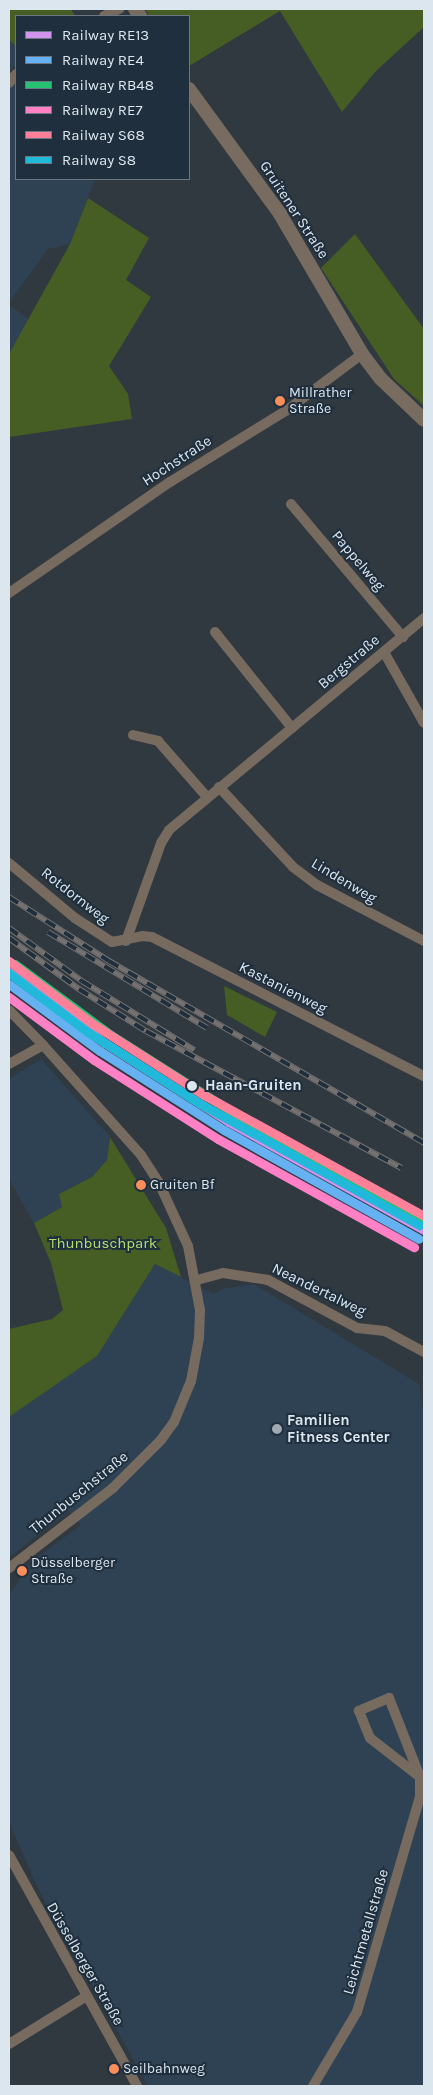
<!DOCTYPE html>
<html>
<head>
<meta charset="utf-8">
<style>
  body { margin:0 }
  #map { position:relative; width:433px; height:2095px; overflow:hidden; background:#303840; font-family:Karla,sans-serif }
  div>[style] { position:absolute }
  .built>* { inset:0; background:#2e4254 }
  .green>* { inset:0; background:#465d24 }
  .street>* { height:10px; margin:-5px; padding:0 5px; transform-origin:5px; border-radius:5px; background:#776a5f }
  .secondary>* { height:14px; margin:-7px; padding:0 7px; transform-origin:7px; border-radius:7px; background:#786b60 }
  .rail>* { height:5.5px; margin-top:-2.75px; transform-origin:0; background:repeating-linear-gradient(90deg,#1f2f3d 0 11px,#747170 0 22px); box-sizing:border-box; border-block:1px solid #747170 }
  .rail-1>* { height:9px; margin:-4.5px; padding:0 4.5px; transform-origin:4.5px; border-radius:4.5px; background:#d193ec }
  .rail-2>* { height:9px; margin:-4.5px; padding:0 4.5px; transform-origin:4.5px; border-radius:4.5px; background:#66b1f2 }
  .rail-3>* { height:9px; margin:-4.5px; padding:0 4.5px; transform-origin:4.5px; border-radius:4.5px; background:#26c172 }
  .rail-4>* { height:9px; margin:-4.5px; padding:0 4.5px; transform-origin:4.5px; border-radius:4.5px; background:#ff80c5 }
  .rail-5>* { height:9px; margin:-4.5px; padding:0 4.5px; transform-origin:4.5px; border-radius:4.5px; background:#ff8098 }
  .rail-6>* { height:9px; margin:-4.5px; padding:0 4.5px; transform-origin:4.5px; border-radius:4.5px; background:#20b9da }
  .dots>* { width:14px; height:14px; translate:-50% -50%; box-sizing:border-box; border:2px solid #1f2f3d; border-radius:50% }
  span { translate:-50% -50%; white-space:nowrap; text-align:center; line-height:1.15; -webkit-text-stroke:4px #1f2f3d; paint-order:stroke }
  .bus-label { font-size:14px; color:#dce6ef }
  .left { translate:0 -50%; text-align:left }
  .street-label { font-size:15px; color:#dce6ef }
  .stop-label { font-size:15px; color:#dce6ef; font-weight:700 }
  .park-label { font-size:15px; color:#b3e06d }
  .poi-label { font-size:15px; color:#dce6ef; font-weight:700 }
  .frame { position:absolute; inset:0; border:10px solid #dce6ef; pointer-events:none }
  .legend { position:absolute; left:15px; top:15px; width:175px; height:165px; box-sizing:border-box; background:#1f2f3d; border:1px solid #6b7884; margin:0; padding:6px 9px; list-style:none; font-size:15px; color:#dce6ef }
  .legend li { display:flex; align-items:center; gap:10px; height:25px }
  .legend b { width:25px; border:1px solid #6b7884 }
</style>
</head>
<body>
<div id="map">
  <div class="built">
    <div style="clip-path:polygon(9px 39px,16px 47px,16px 64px,9px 72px,16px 86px,16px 179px,95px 179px,70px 244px,48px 249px,9px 303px)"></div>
    <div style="clip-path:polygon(9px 305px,30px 320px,9px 354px)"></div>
    <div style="clip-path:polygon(41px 1059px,110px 1137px,107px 1160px,92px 1177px,60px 1194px,62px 1207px,34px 1223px,9px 1179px,9px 1079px)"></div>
    <div style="clip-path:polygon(155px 1264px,213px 1294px,222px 1289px,254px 1284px,419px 1384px,424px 1415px,424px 2086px,148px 2086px,39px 1891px,9px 1822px,9px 1595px,32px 1561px,81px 1525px,69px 1511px,9px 1557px,9px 1417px,97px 1356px)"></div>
  </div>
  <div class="green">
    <div style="clip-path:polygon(9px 9px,71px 9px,75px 16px,16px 16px,16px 47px,9px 39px)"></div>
    <div style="clip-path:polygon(145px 9px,424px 9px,424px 27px,376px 71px,342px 112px,280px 11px,189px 66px,189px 16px,149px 16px)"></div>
    <div style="clip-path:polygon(88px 198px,149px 238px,126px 280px,151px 297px,109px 366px,128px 394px,132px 419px,9px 437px,9px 354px,70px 244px)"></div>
    <div style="clip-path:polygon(355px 234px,424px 329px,424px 406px,394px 379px,321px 268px)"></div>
    <div style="clip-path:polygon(224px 986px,277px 1012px,265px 1037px,227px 1015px)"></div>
    <div style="clip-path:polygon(110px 1137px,166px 1228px,181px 1277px,155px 1264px,97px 1356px,9px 1417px,9px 1329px,52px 1319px,63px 1310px,51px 1263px,34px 1223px,62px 1207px,59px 1194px,92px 1177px,107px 1160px)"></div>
  </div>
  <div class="street">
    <div style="left:104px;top:16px;width:17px;rotate:-25deg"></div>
    <div style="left:9px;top:83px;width:11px;rotate:-52deg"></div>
    <div style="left:291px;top:504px;width:174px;rotate:49.9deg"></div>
    <div style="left:9px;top:593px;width:196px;rotate:-34.6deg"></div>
    <div style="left:170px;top:482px;width:137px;rotate:-31.6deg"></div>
    <div style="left:287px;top:410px;width:94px;rotate:-36.7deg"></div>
    <div style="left:215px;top:632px;width:123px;rotate:51.3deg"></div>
    <div style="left:384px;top:652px;width:81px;rotate:60.6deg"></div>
    <div style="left:133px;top:735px;width:26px;rotate:13deg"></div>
    <div style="left:158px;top:741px;width:74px;rotate:48.8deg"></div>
    <div style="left:219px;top:787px;width:109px;rotate:47.2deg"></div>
    <div style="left:293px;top:867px;width:30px;rotate:37deg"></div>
    <div style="left:317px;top:885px;width:121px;rotate:27.6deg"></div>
    <div style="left:9px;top:863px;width:86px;rotate:39.8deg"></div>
    <div style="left:75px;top:918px;width:44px;rotate:33deg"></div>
    <div style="left:112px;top:942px;width:31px;rotate:-11deg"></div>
    <div style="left:142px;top:936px;width:10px;rotate:6deg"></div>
    <div style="left:152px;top:937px;width:305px;rotate:27.1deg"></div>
    <div style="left:126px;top:941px;width:104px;rotate:-70.3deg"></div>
    <div style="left:161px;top:843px;width:15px;rotate:-58deg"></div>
    <div style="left:169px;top:830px;width:332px;rotate:-39.7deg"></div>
    <div style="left:9px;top:1010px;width:49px;rotate:45.8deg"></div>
    <div style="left:43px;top:1045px;width:147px;rotate:48.3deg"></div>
    <div style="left:141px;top:1155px;width:33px;rotate:57deg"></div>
    <div style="left:159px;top:1183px;width:69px;rotate:65.3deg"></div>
    <div style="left:188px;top:1246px;width:65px;rotate:79.4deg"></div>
    <div style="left:200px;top:1310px;width:28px;rotate:92deg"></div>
    <div style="left:199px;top:1338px;width:44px;rotate:100.5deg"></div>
    <div style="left:191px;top:1381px;width:44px;rotate:112.5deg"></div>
    <div style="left:174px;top:1422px;width:22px;rotate:126deg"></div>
    <div style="left:161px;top:1440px;width:68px;rotate:135deg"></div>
    <div style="left:113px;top:1488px;width:131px;rotate:142.4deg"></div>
    <div style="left:9px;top:1064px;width:39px;rotate:-29deg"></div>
    <div style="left:197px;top:1280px;width:27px;rotate:-15deg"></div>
    <div style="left:223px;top:1273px;width:46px;rotate:8.8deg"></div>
    <div style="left:268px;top:1280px;width:101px;rotate:28.3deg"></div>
    <div style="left:357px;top:1328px;width:28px;rotate:6deg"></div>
    <div style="left:385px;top:1331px;width:44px;rotate:28.3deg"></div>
    <div style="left:9px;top:1855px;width:264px;rotate:61deg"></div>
    <div style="left:9px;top:2044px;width:89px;rotate:-31.7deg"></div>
    <div style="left:313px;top:2086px;width:86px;rotate:-59.3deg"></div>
    <div style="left:357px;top:2012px;width:225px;rotate:-73.7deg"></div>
    <div style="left:420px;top:1796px;width:19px;rotate:-90deg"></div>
    <div style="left:420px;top:1777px;width:85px;rotate:-111.4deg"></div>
    <div style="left:389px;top:1698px;width:33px;rotate:157deg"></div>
    <div style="left:359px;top:1711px;width:29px;rotate:68deg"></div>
    <div style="left:370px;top:1738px;width:63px;rotate:38deg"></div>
  </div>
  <div class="secondary">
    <div style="left:135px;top:9px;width:9px;rotate:54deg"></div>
    <div style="left:189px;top:89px;width:155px;rotate:53.9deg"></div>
    <div style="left:280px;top:214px;width:162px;rotate:59.6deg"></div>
    <div style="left:362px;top:354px;width:31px;rotate:53deg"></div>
    <div style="left:381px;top:379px;width:59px;rotate:43.6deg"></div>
  </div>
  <div class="rail">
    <div style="left:9px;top:897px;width:119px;rotate:32.6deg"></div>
    <div style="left:109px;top:961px;width:364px;rotate:30deg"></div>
    <div style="left:9px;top:928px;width:90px;rotate:36deg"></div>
    <div style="left:82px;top:981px;width:132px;rotate:31.6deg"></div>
    <div style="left:48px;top:932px;width:186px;rotate:31.1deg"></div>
    <div style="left:9px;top:938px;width:87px;rotate:36.1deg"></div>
    <div style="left:79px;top:989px;width:79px;rotate:32.1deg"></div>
    <div style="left:146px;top:1031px;width:290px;rotate:28.2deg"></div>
  </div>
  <div class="rail-1">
    <div style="left:9px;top:972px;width:119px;rotate:36.5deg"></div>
    <div style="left:105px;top:1043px;width:147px;rotate:32.5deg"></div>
    <div style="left:229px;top:1122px;width:223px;rotate:29deg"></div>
  </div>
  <div class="rail-2">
    <div style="left:9px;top:984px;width:113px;rotate:36.4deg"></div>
    <div style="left:100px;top:1051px;width:147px;rotate:32.5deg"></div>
    <div style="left:224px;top:1130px;width:223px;rotate:29.2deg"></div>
  </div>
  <div class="rail-3">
    <div style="left:15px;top:964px;width:119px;rotate:36.5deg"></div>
    <div style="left:111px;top:1035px;width:146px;rotate:32.4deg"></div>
    <div style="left:234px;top:1113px;width:218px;rotate:29.2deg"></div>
  </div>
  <div class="rail-4">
    <div style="left:9px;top:997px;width:106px;rotate:36.5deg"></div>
    <div style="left:94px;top:1060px;width:147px;rotate:32.5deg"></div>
    <div style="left:218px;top:1139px;width:224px;rotate:28.9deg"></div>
  </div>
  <div class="rail-5">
    <div style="left:9px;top:961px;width:105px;rotate:36.9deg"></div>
    <div style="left:93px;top:1024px;width:132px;rotate:32.6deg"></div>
    <div style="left:204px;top:1095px;width:251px;rotate:28.8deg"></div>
  </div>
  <div class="rail-6">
    <div style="left:9px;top:973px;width:99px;rotate:36.8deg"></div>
    <div style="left:88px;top:1032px;width:132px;rotate:32.6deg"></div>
    <div style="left:199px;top:1103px;width:252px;rotate:29deg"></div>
  </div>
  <div class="dots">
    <div style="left:280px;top:401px;background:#fa8e5a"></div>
    <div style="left:192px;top:1086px;background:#dce6ef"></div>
    <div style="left:141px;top:1185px;background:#fa8e5a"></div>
    <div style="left:277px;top:1429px;background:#a0a9b2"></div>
    <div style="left:22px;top:1571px;background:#fa8e5a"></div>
    <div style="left:114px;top:2069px;background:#fa8e5a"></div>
  </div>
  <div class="bus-label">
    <span class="left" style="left:289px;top:401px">Millrather<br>Straße</span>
    <span class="left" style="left:150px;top:1185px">Gruiten Bf</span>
    <span class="left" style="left:31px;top:1571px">Düsselberger<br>Straße</span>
    <span class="left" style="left:123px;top:2069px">Seilbahnweg</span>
  </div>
  <div class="street-label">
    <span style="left:294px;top:210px;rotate:57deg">Gruitener Straße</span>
    <span style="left:177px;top:461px;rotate:-33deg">Hochstraße</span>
    <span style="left:358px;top:561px;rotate:50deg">Pappelweg</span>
    <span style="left:349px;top:662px;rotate:-40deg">Bergstraße</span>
    <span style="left:344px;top:881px;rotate:31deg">Lindenweg</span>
    <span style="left:75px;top:896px;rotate:38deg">Rotdornweg</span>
    <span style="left:283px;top:988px;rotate:27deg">Kastanienweg</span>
    <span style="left:319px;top:1290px;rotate:26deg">Neandertalweg</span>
    <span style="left:79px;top:1493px;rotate:-39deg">Thunbuschstraße</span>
    <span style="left:366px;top:1932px;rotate:-74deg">Leichtmetallstraße</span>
    <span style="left:85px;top:1964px;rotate:60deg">Düsselberger Straße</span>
  </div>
  <div class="stop-label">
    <span class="left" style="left:205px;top:1086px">Haan-Gruiten</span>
  </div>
  <div class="park-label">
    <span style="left:103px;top:1244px">Thunbuschpark</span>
  </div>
  <div class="poi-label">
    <span class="left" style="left:287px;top:1429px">Familien<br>Fitness Center</span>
  </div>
  <div class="frame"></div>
  <ul class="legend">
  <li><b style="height:6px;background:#d193ec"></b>Railway RE13</li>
  <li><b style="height:6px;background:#66b1f2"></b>Railway RE4</li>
  <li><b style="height:6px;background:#26c172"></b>Railway RB48</li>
  <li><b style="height:6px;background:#ff80c5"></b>Railway RE7</li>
  <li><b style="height:6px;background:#ff8098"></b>Railway S68</li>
  <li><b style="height:6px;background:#20b9da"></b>Railway S8</li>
  </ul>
</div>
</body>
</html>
